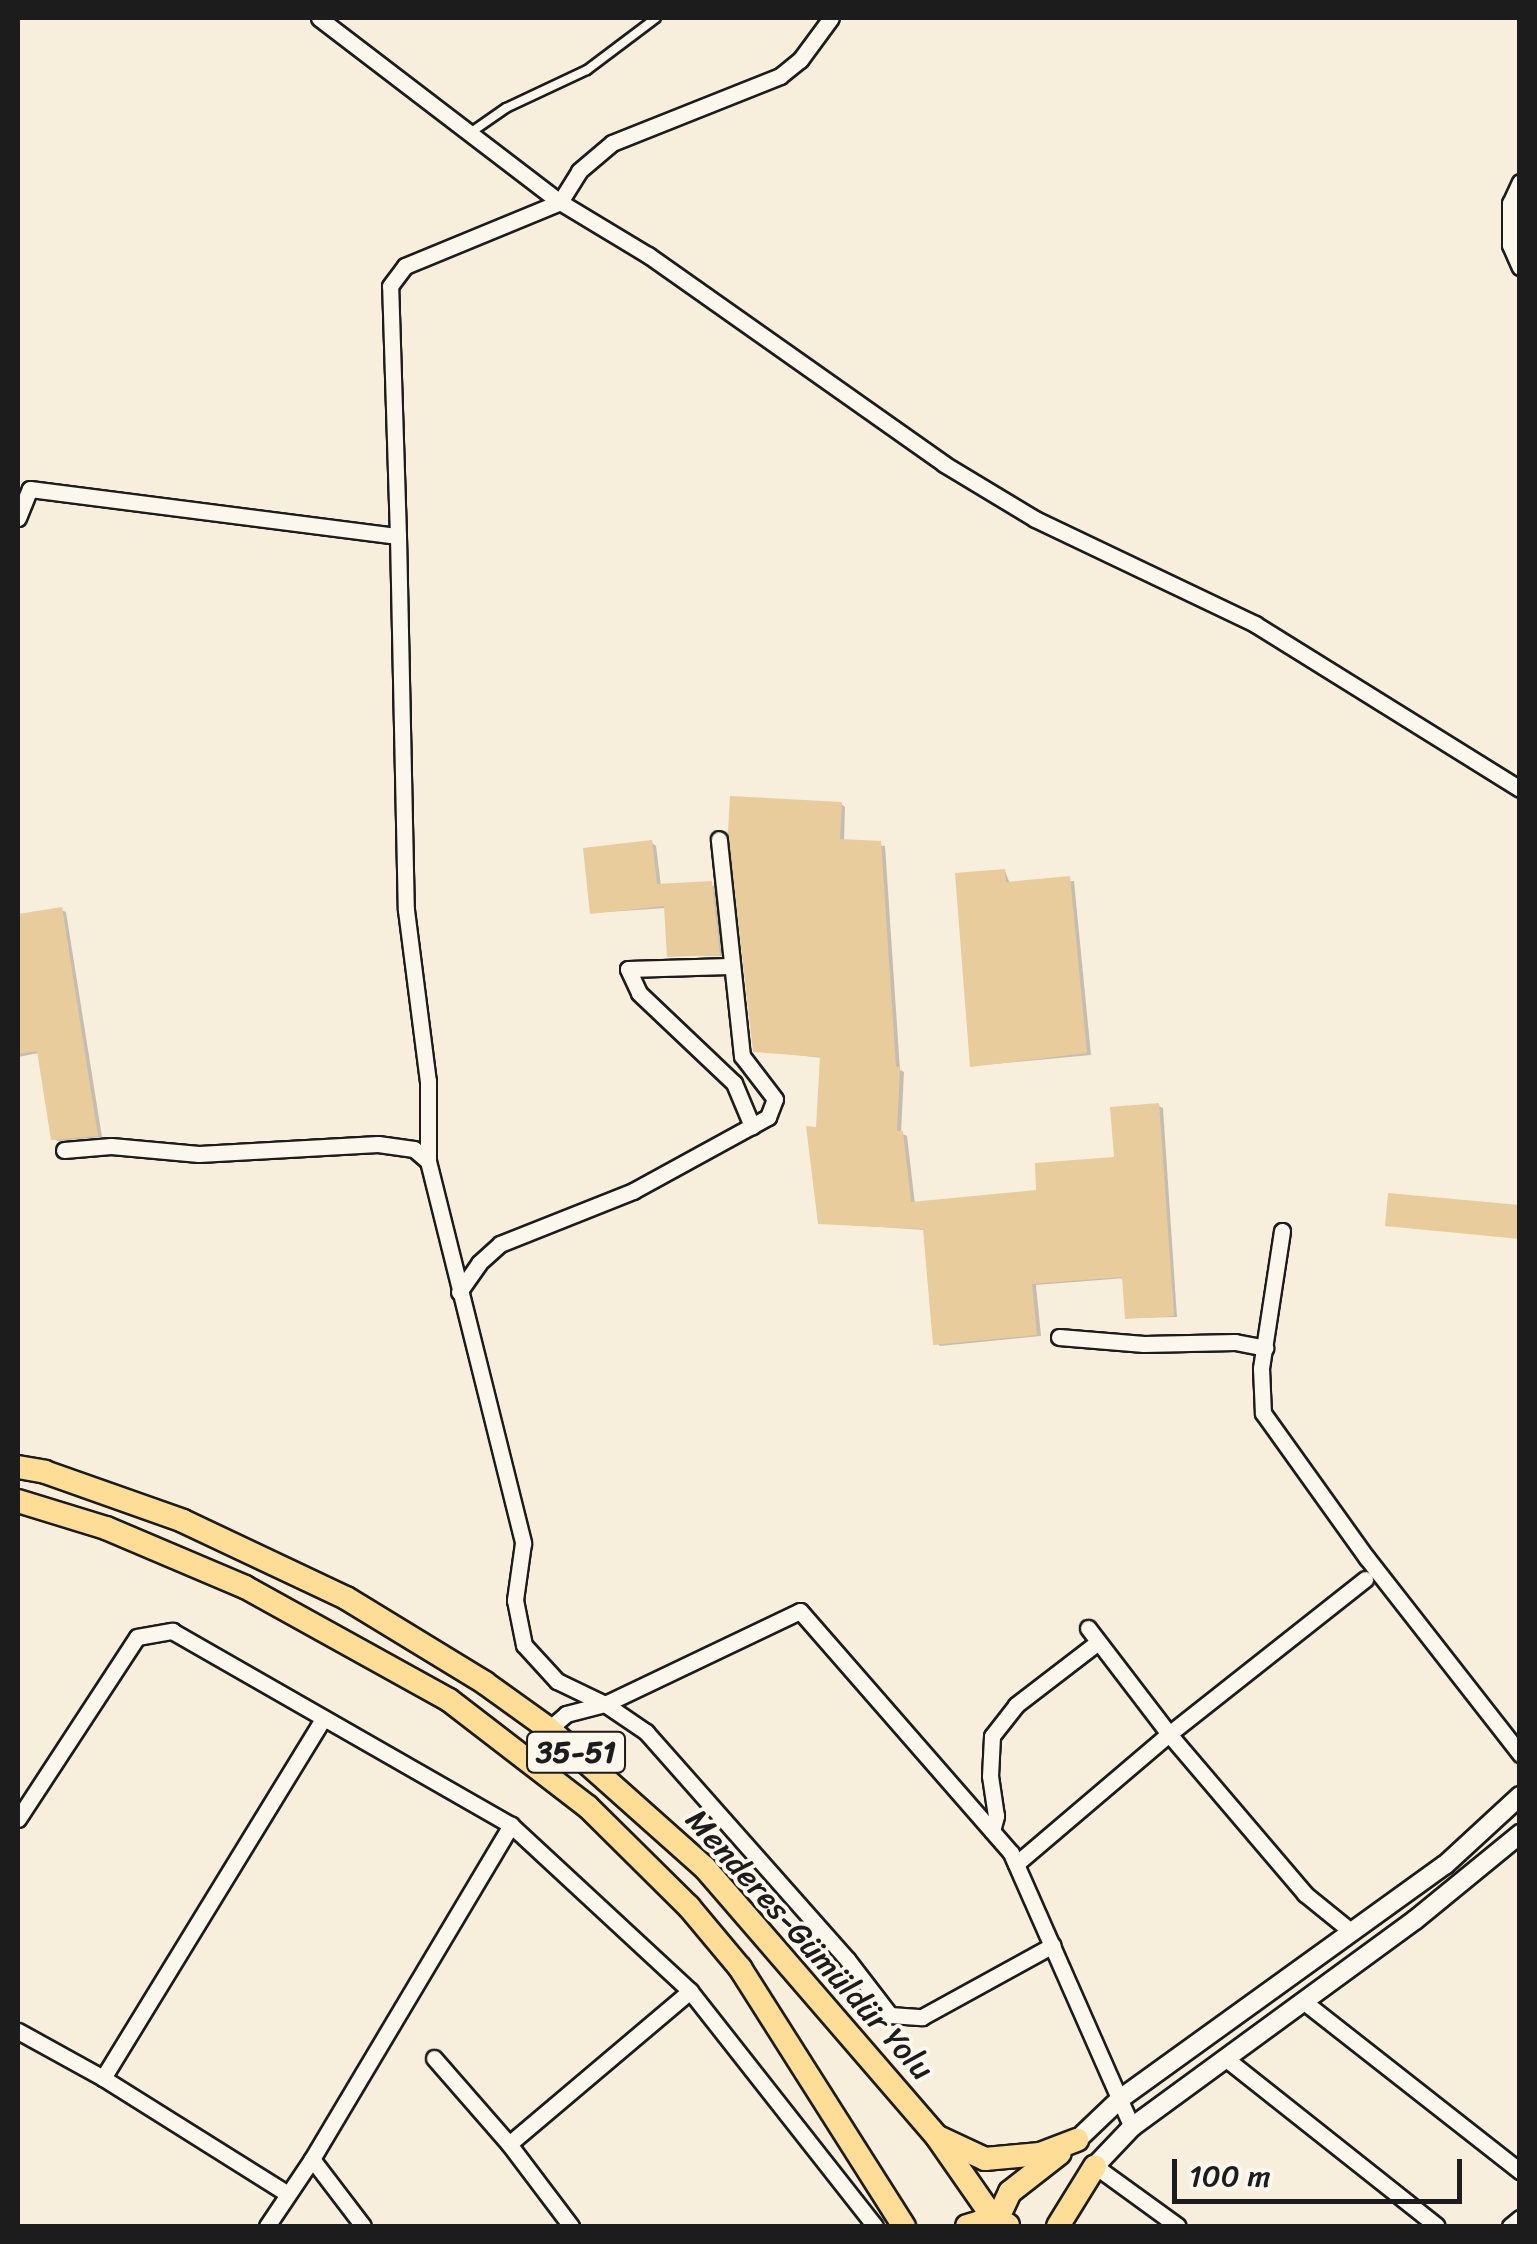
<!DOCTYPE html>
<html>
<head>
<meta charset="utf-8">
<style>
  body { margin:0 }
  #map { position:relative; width:1537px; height:2244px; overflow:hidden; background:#f7eedc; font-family:Sriracha,sans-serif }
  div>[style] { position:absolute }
  .shadow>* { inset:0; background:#0003 }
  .building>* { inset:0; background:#e8cc9c }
  .roads { filter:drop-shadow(2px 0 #1c1c1c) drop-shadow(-2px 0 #1c1c1c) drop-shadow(0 2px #1c1c1c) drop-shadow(0 -2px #1c1c1c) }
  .service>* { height:8px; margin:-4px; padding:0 4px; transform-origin:4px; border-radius:4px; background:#fbf7ec }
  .minor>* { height:15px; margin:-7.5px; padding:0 7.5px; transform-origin:7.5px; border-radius:7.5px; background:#fbf7ec }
  .tertiary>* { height:18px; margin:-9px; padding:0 9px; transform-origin:9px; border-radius:9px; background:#fbf7ec }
  .primary>* { height:22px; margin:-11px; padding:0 11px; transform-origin:11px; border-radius:11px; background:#fedd96 }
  span { translate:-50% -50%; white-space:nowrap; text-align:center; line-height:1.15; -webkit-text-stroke:8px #fbf7ec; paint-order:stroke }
  .shield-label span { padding:2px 8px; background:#fbf7ec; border:2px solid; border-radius:8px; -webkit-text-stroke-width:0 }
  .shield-label { font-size:30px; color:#1c1c1c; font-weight:700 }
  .street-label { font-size:32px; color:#1c1c1c }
  .frame { position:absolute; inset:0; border:20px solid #1c1c1c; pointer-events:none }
  .scale { position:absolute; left:1172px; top:2159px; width:290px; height:45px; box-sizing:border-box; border:5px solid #1c1c1c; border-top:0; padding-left:12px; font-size:30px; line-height:35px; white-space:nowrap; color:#1c1c1c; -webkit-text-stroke:8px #fbf7ec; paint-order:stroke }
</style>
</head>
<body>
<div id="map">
  <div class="shadow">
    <div style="clip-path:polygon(841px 804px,845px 807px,844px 842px,885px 846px,900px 1070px,904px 1072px,901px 1133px,907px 1136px,915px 1204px,1039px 1192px,1116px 1160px,1158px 1106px,1163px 1108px,1177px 1317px,1127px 1318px,1125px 1278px,1036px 1285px,1041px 1336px,940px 1346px,936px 1343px,925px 1230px,820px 1223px,822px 1058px,755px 1050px)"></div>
    <div style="clip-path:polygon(652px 843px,656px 846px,661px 886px,716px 886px,724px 956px,670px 955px,667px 908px,592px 913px)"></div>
    <div style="clip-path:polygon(1005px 871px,1010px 884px,1074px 881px,1091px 1055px,972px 1066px)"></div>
    <div style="clip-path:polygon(61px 910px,66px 912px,102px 1137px,58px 1141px,53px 1138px,39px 1053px,18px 1057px,18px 917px)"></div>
  </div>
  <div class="building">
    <div style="clip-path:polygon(730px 796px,842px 802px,840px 839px,881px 841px,896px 1067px,900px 1067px,897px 1131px,903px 1131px,911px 1202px,1036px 1190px,1035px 1163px,1114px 1157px,1110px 1107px,1159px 1103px,1174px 1316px,1125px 1319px,1122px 1277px,1032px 1284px,1037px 1335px,933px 1345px,923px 1229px,818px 1224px,806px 1126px,816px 1127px,820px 1057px,753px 1052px,728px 832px)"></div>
    <div style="clip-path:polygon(652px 840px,657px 884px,712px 881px,720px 955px,667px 957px,664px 906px,590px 914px,583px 848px)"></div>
    <div style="clip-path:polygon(1005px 869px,1006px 882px,1070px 876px,1087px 1053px,970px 1067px,955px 873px)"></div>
    <div style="clip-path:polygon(62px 907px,98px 1136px,51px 1140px,37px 1051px,18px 1054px,18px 914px)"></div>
    <div style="clip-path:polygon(1388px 1193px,1520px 1205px,1520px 1239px,1385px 1226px)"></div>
  </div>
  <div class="roads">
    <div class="service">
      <div style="left:470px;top:133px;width:44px;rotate:-34.8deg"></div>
      <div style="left:506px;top:108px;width:89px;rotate:-25.1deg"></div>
      <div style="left:587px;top:70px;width:86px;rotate:-37deg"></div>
    </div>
    <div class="minor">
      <div style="left:319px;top:18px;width:303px;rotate:37.4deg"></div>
      <div style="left:560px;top:202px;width:103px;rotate:31.1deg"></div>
      <div style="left:648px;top:255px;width:362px;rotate:35.2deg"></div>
      <div style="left:944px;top:464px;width:106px;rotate:31.1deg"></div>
      <div style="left:1035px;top:519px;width:244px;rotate:25.5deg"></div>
      <div style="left:1255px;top:624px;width:312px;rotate:31.9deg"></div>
      <div style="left:1520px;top:182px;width:23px;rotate:115deg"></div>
      <div style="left:1510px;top:203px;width:42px;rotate:90deg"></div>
      <div style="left:1510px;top:245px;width:24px;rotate:66deg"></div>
      <div style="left:18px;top:518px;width:31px;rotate:-68deg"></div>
      <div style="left:30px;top:489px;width:371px;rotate:7.3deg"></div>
      <div style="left:398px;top:536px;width:250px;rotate:-91.8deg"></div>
      <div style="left:390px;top:286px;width:25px;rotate:-53deg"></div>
      <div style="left:405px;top:266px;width:168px;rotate:-22.4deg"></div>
      <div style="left:560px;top:202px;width:36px;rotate:-58deg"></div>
      <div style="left:579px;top:171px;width:43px;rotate:-40.3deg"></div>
      <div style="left:612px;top:143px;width:181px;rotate:-21.7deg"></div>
      <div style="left:780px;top:76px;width:26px;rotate:-39deg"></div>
      <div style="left:800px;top:60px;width:52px;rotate:-53.6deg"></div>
      <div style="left:398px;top:536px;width:374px;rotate:88.8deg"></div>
      <div style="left:406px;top:910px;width:172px;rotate:82.7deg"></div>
      <div style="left:428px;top:1081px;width:80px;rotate:90deg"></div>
      <div style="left:729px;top:966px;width:101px;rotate:178.3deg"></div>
      <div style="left:628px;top:969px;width:26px;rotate:65deg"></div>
      <div style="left:639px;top:993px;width:131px;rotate:43.5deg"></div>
      <div style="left:734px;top:1083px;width:47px;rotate:67.3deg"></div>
      <div style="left:64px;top:1150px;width:47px;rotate:-4.9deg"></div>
      <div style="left:111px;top:1146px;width:88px;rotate:5.2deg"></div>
      <div style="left:199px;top:1154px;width:179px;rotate:-3.2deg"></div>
      <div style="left:378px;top:1144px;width:36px;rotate:8deg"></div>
      <div style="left:414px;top:1149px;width:18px;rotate:41deg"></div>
      <div style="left:428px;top:1161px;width:394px;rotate:76deg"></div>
      <div style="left:523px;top:1543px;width:58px;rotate:98deg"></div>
      <div style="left:515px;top:1600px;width:46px;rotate:78.7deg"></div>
      <div style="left:524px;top:1645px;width:49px;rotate:47.5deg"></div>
      <div style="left:557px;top:1681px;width:53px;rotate:25.6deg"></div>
      <div style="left:605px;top:1704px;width:50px;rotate:34.3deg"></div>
      <div style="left:646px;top:1732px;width:303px;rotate:48.5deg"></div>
      <div style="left:847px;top:1959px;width:71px;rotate:52.5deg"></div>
      <div style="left:890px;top:2015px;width:32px;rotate:4deg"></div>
      <div style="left:922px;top:2017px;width:149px;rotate:-28.8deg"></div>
      <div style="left:1282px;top:1231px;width:139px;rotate:98.7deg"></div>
      <div style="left:1261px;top:1368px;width:45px;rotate:87.5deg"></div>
      <div style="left:1263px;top:1413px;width:178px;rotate:54.4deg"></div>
      <div style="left:1367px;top:1558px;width:249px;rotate:52deg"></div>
      <div style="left:459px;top:1292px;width:35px;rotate:-55deg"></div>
      <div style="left:479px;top:1263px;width:28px;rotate:-42deg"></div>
      <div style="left:500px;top:1244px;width:143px;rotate:-21.7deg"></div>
      <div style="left:633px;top:1191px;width:154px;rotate:-28.7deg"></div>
      <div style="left:768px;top:1117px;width:19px;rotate:-69deg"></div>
      <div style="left:775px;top:1099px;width:54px;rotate:-127.5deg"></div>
      <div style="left:742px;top:1056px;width:218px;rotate:-96.1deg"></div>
      <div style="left:1059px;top:1337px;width:85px;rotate:4.7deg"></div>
      <div style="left:1144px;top:1344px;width:91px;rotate:-1.3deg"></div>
      <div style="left:1235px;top:1342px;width:31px;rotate:11deg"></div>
      <div style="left:1088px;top:1628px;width:133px;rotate:52.6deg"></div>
      <div style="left:1169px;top:1734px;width:210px;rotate:49.6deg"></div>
      <div style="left:1305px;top:1894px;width:60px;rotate:39deg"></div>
      <div style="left:549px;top:1729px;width:23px;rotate:-41deg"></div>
      <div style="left:566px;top:1714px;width:40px;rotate:-14.4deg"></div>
      <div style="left:605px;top:1704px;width:216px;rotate:-25.5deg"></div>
      <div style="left:800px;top:1611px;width:321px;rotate:48.9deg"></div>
      <div style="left:1011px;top:1853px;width:300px;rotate:66.2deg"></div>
      <div style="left:18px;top:1819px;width:217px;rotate:-56.8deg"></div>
      <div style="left:137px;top:1637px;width:36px;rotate:-10deg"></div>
      <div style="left:172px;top:1631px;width:391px;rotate:29.8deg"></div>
      <div style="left:511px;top:1825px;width:244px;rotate:42.8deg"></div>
      <div style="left:690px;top:1991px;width:299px;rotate:51.8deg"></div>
      <div style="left:992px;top:1831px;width:16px;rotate:-75deg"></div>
      <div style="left:996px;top:1816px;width:40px;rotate:-98.5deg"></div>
      <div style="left:990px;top:1776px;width:40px;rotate:-87.1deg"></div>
      <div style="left:992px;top:1736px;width:39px;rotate:-52deg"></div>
      <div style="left:1016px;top:1705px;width:103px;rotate:-37.5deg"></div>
      <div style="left:1016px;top:1864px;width:201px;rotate:-40.4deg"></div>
      <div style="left:1169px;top:1734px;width:250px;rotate:-38.3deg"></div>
      <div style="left:1303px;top:2001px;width:276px;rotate:38.1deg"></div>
      <div style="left:18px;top:2031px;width:97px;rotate:28.9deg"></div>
      <div style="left:103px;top:2078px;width:218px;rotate:32.1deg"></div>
      <div style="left:434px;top:2058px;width:114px;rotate:48.9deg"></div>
      <div style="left:509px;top:2144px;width:103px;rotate:52.9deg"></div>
      <div style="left:1225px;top:2058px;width:270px;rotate:38.4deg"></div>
      <div style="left:103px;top:2078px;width:422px;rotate:-58.5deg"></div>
      <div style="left:509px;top:2144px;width:237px;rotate:-40.2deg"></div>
      <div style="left:312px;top:2159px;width:84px;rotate:52.7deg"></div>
      <div style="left:1095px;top:2166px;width:102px;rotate:35.9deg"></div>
      <div style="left:267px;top:2226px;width:81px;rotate:-56.1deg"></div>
      <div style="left:312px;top:2159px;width:389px;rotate:-59.2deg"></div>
      <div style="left:1510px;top:2226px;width:13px;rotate:-39deg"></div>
    </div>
    <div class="tertiary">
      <div style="left:1077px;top:2140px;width:59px;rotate:-43.6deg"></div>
      <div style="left:1120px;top:2099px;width:400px;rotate:-35.8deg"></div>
      <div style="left:1445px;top:1865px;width:102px;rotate:-42.6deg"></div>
      <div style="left:1095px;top:2166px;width:54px;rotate:-46.5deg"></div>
      <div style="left:1132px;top:2127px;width:351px;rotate:-36.2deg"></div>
      <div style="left:1415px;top:1920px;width:136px;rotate:-39.3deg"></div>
    </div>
    <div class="primary">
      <div style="left:18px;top:1467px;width:27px;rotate:10deg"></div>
      <div style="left:45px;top:1472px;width:146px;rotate:19.5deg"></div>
      <div style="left:183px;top:1521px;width:180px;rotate:25.3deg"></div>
      <div style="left:346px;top:1598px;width:163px;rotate:31.4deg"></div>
      <div style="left:485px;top:1683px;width:79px;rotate:35.7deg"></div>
      <div style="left:549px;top:1729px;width:209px;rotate:41.7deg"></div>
      <div style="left:705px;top:1868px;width:355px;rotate:49.2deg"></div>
      <div style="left:937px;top:2137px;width:103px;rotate:55.2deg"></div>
      <div style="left:18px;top:1501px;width:92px;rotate:17.1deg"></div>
      <div style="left:106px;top:1528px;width:151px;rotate:23deg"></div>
      <div style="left:245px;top:1587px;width:233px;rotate:29deg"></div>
      <div style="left:449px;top:1700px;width:175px;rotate:37.6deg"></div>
      <div style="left:588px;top:1807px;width:142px;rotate:44.7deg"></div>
      <div style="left:689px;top:1907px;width:80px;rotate:50.1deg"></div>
      <div style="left:740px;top:1968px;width:306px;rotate:57.6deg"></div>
      <div style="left:938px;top:2137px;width:52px;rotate:25.1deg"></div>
      <div style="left:985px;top:2159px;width:55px;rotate:-5.2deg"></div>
      <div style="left:1040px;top:2154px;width:40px;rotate:-21deg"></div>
      <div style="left:996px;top:2222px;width:33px;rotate:-65deg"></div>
      <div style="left:1010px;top:2192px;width:63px;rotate:-38deg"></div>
      <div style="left:967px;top:2226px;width:14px;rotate:-17deg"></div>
      <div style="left:980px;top:2222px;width:28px;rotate:6deg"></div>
      <div style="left:1058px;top:2226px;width:70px;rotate:-58.3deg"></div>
    </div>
  </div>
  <div class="shield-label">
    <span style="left:576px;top:1752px">35-51</span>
  </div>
  <div class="street-label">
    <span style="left:809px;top:1945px;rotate:48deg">Menderes-Gümüldür Yolu</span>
  </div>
  <div class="frame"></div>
  <div class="scale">100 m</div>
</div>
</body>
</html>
